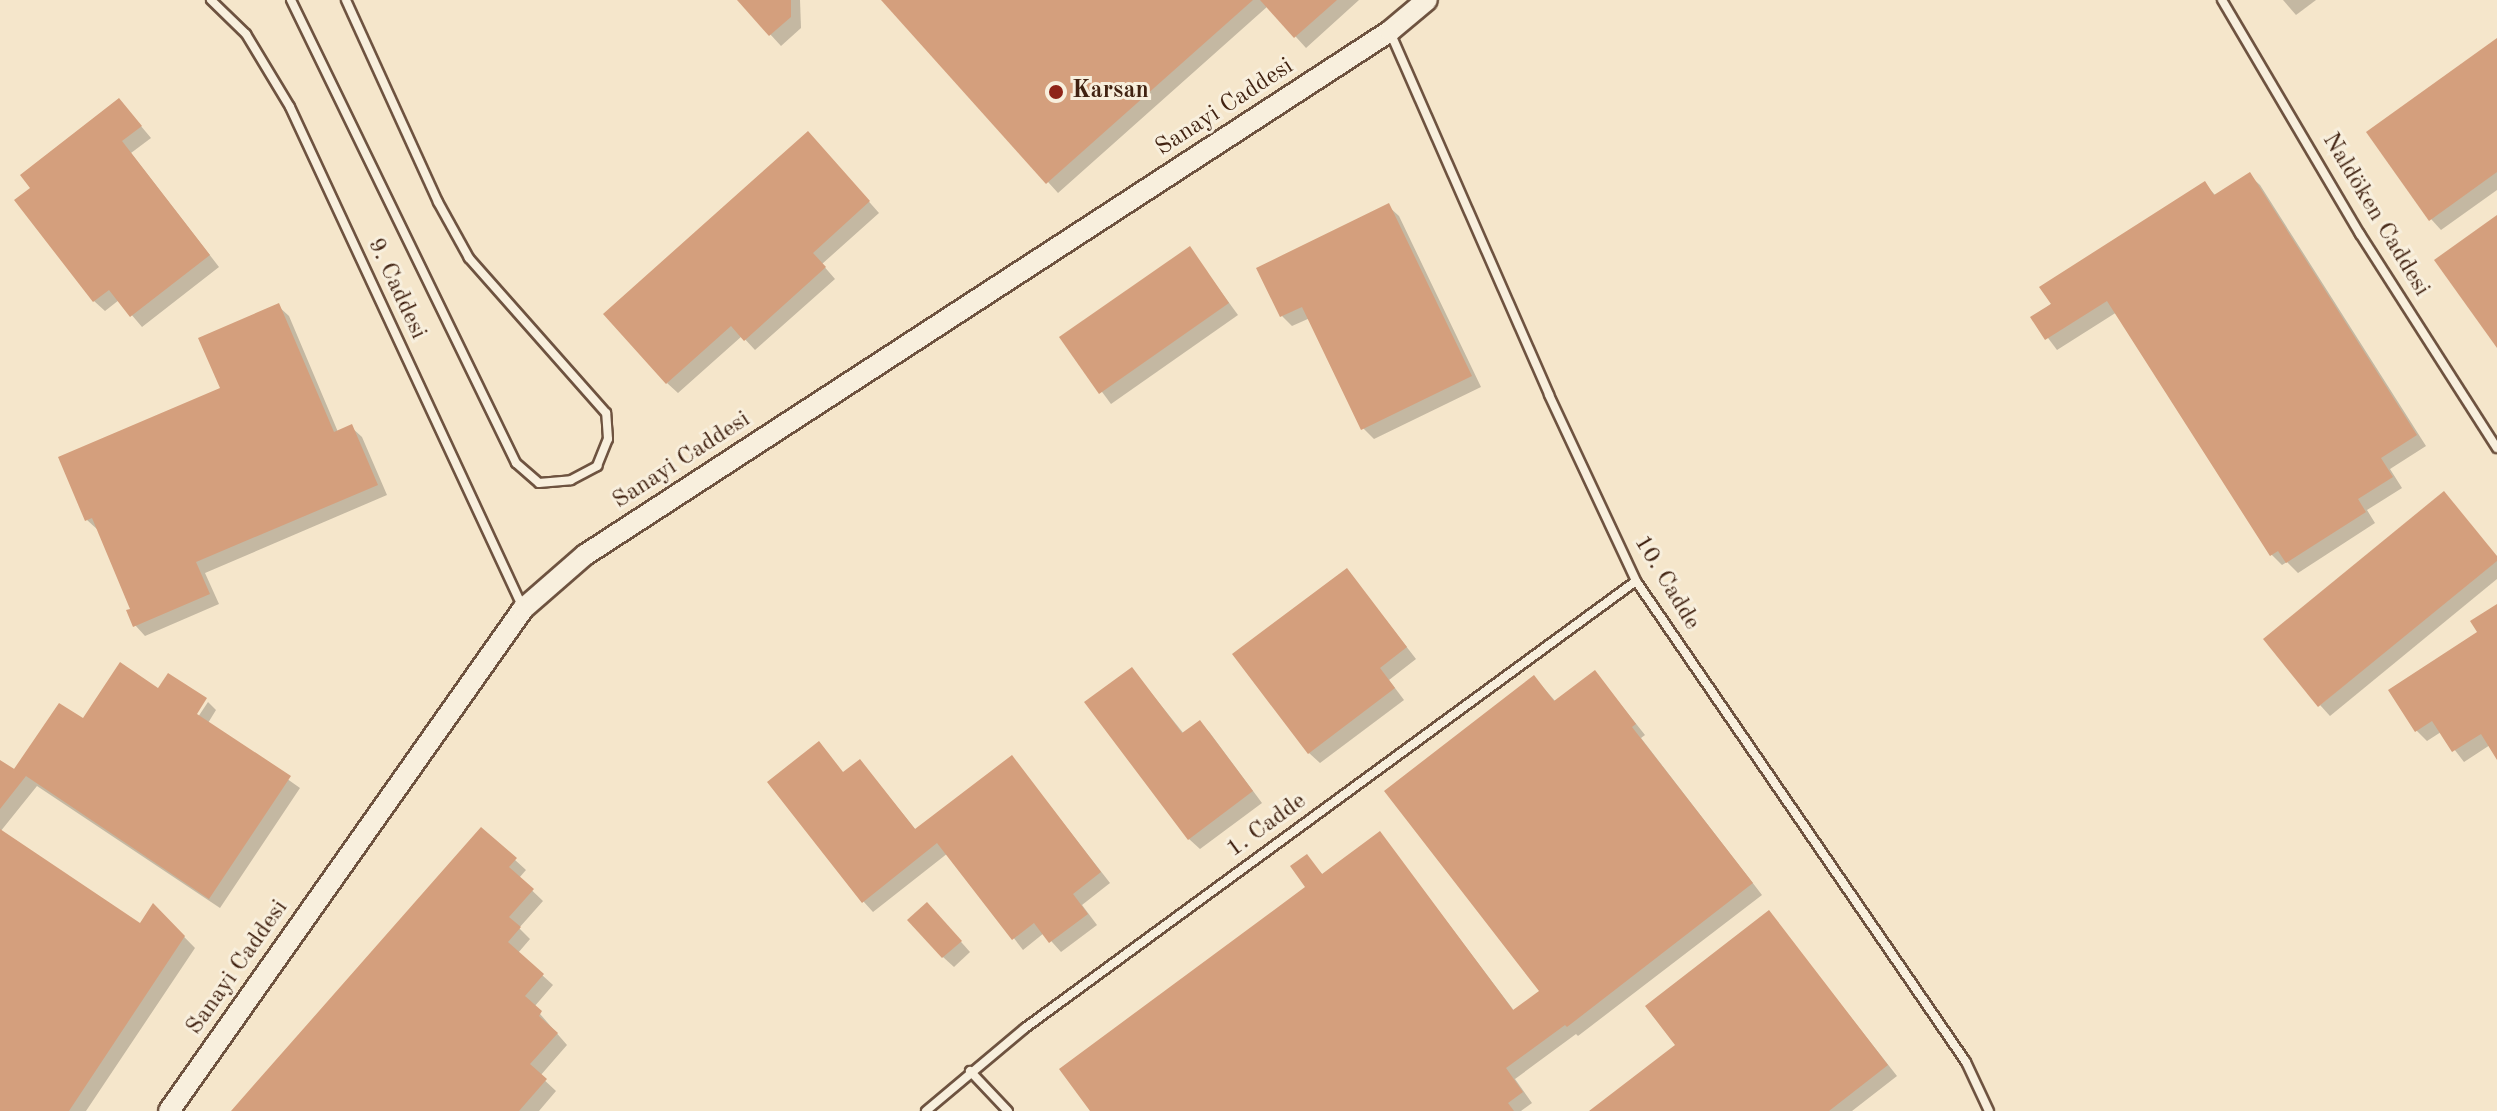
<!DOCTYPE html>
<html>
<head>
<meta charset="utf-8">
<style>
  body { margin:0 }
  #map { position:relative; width:2497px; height:1111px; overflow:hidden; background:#f5e6cb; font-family:"Old Standard TT",serif }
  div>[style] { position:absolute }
  .shadow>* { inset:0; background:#0003 }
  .building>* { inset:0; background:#d49f7d }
  .roads { filter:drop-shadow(2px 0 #6e5340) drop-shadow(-2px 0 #6e5340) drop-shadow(0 2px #6e5340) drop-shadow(0 -2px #6e5340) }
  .service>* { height:8px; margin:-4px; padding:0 4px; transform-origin:4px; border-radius:4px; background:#f8efdd }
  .tertiary>* { height:20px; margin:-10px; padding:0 10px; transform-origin:10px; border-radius:10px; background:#f8efdd }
  .dots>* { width:22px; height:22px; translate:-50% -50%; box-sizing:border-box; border:4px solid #f8efdd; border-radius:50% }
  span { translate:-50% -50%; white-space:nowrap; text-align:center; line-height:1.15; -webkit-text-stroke:6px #f8efdd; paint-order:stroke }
  .poi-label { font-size:24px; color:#412211; font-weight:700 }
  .left { translate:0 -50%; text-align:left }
  .street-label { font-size:24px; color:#412211 }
</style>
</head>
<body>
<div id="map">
  <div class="shadow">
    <div style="clip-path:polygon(739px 0,800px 0,801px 28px,781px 46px)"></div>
    <div style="clip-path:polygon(884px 0,1359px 0,1306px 48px,1268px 6px,1058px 193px)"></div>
    <div style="clip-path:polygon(2283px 0,2316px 0,2296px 15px)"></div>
    <div style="clip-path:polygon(2497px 40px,2497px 190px,2441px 230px,2431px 219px)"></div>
    <div style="clip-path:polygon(119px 100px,151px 138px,131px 153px,219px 267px,142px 327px,119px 300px,105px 311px,94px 301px,32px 188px)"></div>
    <div style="clip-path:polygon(818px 144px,879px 213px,822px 264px,835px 279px,755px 350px,742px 336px,678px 393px,667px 383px)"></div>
    <div style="clip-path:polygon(2249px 175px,2260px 185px,2426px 446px,2390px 469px,2402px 488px,2367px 510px,2375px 523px,2298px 573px,2287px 562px,2282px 565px,2271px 554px,2117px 312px,2057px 350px,2033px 318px,2204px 183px,2216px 196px)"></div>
    <div style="clip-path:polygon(1388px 206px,1399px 216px,1481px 387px,1374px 439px,1363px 428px,1310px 318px,1292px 326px,1282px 316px)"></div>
    <div style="clip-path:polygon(1190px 249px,1238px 315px,1111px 404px,1062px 338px)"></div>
    <div style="clip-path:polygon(278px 306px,289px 316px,338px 432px,351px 427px,362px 437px,387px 495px,205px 573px,219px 604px,145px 636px,135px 625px,132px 610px,98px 530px,87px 520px,223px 389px)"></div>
    <div style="clip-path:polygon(2497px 556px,2497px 579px,2330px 716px,2320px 705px)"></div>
    <div style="clip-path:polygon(1347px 570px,1416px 659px,1389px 680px,1404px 700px,1320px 763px,1309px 753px)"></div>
    <div style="clip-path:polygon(2497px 606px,2497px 756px,2490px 745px,2464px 762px,2441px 732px,2427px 741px,2416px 730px)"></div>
    <div style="clip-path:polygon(1132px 669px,1184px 734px,1200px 722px,1210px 733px,1262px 803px,1200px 849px,1189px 839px)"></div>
    <div style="clip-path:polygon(1595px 672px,1645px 735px,1641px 738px,1762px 895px,1578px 1036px,1576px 1034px,1515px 1079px,1532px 1103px,1521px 1111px,1092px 1111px,1308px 887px,1306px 856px,1323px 875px,1380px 833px,1515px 1012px,1542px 991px,1534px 677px,1556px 702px)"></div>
    <div style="clip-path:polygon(208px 702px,216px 710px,208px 723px,300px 788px,220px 908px,37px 786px,0 832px,141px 925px,154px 906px,195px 948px,86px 1111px,0 1111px,0 762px,21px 776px,83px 721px,194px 723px)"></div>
    <div style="clip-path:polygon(819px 744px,844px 774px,860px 761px,916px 830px,1012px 757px,1110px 883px,1082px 905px,1097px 925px,1061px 952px,1044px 933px,1023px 950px,948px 853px,873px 912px,863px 901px)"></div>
    <div style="clip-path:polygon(481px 829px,526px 870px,519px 878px,543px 901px,519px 928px,530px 939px,518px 953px,553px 985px,534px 1007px,567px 1045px,540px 1076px,556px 1091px,539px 1111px,233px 1111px)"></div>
    <div style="clip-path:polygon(1769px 913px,1897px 1076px,1852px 1111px,1592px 1111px,1678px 1045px)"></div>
    <div style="clip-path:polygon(938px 916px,970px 952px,954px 967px,943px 957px)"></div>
  </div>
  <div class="building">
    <div style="clip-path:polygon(737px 0,791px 0,791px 17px,769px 36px)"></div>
    <div style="clip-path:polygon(881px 0,1253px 0,1046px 184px)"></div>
    <div style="clip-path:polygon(1260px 0,1337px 0,1294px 38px)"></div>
    <div style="clip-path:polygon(2497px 38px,2497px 172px,2429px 221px,2366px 132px)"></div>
    <div style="clip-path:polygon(119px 98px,142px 126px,122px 141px,210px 255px,130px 317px,109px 290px,93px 302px,14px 200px,30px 188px,20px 175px)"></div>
    <div style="clip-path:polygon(808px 131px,870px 201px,813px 253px,826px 267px,744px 341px,731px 326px,666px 384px,603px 314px)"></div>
    <div style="clip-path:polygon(2250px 172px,2417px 435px,2381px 458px,2393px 477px,2358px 499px,2366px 512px,2286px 563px,2278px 551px,2270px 556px,2107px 301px,2045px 340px,2030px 317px,2051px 304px,2039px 287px,2205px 181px,2214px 195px)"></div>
    <div style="clip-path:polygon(1389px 203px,1472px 376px,1361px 430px,1302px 307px,1280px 317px,1256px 268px)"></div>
    <div style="clip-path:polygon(2497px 215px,2497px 348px,2434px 260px)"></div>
    <div style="clip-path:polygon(1190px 246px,1229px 303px,1099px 394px,1059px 337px)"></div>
    <div style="clip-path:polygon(279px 303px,334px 432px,352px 424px,378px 485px,196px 562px,210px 594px,133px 627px,126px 610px,130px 609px,92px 518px,85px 521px,58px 457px,220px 388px,198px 338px)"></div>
    <div style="clip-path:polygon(2444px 491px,2497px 556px,2497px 561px,2318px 707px,2263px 639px)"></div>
    <div style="clip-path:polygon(1347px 568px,1407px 647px,1380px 668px,1395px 688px,1308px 754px,1232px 654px)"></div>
    <div style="clip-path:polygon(2497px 604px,2497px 760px,2481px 734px,2452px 752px,2432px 721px,2415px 732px,2388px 690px,2477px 632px,2470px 621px)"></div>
    <div style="clip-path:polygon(120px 662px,158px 688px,168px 673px,207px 698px,197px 714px,291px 776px,209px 899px,26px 776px,0 809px,0 760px,19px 772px,14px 769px,59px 703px,83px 718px)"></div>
    <div style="clip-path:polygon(1132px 667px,1182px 733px,1200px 720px,1253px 791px,1188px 840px,1084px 702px)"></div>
    <div style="clip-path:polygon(1595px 670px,1636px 724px,1632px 727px,1753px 883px,1567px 1027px,1565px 1025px,1506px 1068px,1523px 1092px,1508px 1103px,1514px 1111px,1090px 1111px,1059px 1069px,1305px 887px,1290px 866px,1307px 854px,1322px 874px,1380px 831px,1513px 1010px,1539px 991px,1384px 791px,1534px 675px,1554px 701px)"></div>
    <div style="clip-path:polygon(819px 741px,843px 772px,860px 759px,915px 829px,1012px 755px,1101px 872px,1073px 894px,1088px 914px,1049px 943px,1034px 923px,1012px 940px,937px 843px,862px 903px,767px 782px)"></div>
    <div style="clip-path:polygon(481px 827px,517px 858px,509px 867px,534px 889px,509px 917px,521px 927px,508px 942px,544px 974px,525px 996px,542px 1011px,539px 1016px,558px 1033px,530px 1064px,547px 1079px,519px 1111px,231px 1111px)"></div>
    <div style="clip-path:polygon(0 829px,140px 923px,153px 903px,185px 936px,69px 1111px,0 1111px)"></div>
    <div style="clip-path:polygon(927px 902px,962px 941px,942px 958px,907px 920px)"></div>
    <div style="clip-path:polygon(1769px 910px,1888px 1065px,1829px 1111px,1589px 1111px,1675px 1045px,1645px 1006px)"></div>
  </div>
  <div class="roads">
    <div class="service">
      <div style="left:211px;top:0;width:49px;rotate:44.2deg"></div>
      <div style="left:246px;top:34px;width:85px;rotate:58.9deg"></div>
      <div style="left:290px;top:107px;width:553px;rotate:65.06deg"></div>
      <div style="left:291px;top:0;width:515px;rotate:64.08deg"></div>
      <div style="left:516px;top:463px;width:30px;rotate:41deg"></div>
      <div style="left:539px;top:483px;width:32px;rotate:-5deg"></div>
      <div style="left:571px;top:480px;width:30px;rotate:-28deg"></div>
      <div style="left:597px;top:466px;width:29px;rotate:-68deg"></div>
      <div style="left:608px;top:439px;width:26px;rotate:-94deg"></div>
      <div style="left:606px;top:413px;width:207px;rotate:-131.5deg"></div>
      <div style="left:469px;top:258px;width:64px;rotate:-119deg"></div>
      <div style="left:438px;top:202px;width:222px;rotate:-114.5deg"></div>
      <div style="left:2222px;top:0;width:272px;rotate:59.5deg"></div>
      <div style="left:2360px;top:234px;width:254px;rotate:57.4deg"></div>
      <div style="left:1390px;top:32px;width:396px;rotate:66.3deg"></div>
      <div style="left:1549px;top:395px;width:205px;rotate:64.9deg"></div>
      <div style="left:1636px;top:581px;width:583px;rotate:55.55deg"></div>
      <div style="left:1966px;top:1062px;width:54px;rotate:64.9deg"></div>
      <div style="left:970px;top:1071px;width:55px;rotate:46.5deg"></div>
      <div style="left:926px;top:1111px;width:129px;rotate:-40deg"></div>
      <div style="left:1025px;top:1028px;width:757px;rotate:-36.19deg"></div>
    </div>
    <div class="tertiary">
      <div style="left:169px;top:1111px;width:614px;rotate:-54.81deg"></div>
      <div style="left:523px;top:609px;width:82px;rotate:-41.1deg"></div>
      <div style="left:585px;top:555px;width:961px;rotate:-33.06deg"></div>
      <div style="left:1390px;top:31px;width:48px;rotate:-40deg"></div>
    </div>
  </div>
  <div class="dots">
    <div style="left:1056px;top:92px;background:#8f2418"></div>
  </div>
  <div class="poi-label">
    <span class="left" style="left:1072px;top:92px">Karsan</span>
  </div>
  <div class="street-label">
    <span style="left:1225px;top:108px;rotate:-33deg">Sanayi Caddesi</span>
    <span style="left:2375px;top:215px;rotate:59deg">Naldöken Caddesi</span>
    <span style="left:396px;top:289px;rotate:65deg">9. Caddesi</span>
    <span style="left:682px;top:461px;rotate:-33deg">Sanayi Caddesi</span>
    <span style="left:1666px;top:583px;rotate:59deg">10. Cadde</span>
    <span style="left:1267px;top:826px;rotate:-36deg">1. Cadde</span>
    <span style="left:238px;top:968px;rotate:-55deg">Sanayi Caddesi</span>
  </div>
</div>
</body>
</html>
